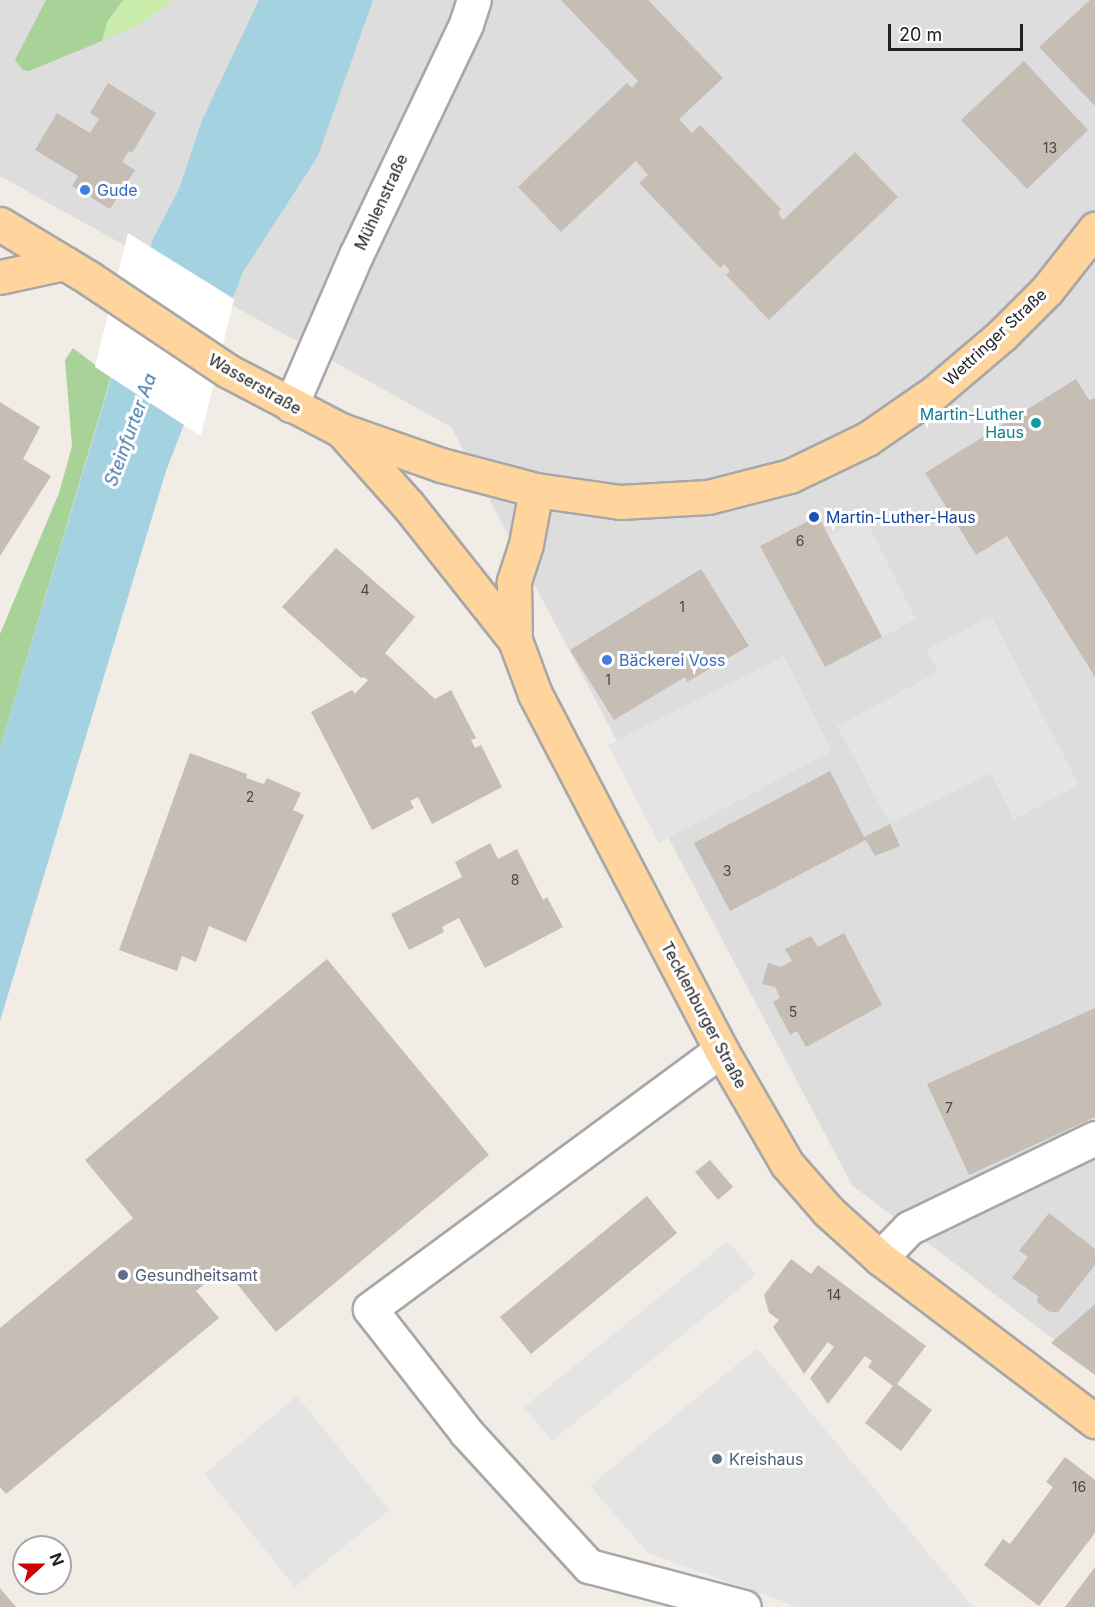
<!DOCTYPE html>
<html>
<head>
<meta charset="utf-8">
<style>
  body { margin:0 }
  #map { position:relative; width:1095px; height:1607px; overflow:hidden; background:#f1ede6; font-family:Inter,sans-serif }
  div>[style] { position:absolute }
  .residential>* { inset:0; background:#dedddd }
  .grass>* { inset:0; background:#caecaa }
  .forest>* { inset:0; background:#a9d299 }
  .parking>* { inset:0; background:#e4e4e4 }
  .water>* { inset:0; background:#a5d2e0 }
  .pier>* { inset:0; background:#fff }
  .building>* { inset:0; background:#c6bdb5 }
  .roads { filter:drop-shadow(2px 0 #a7a7a7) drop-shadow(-2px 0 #a7a7a7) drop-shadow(0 2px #a7a7a7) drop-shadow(0 -2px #a7a7a7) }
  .minor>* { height:33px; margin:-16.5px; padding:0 16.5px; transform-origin:16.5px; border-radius:16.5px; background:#fff }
  .major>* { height:33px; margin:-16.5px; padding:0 16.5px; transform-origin:16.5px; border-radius:16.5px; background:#ffd59d }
  .dots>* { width:16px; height:16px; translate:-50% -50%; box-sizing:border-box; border:3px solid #fff; border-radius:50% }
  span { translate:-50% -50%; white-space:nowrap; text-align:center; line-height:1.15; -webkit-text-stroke:6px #fff; paint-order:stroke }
  .number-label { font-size:14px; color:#4a4745 }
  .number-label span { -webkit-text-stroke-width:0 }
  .shop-label { font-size:16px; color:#366cbe }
  .left { translate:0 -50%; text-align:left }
  .street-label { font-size:16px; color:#202020 }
  .culture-label { font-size:16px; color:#0d838f }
  .right { translate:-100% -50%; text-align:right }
  .transit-label { font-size:16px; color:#164399 }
  .service-label { font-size:16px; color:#4e5e75 }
  .water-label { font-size:18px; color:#4578ac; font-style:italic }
  .north { position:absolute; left:12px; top:1535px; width:60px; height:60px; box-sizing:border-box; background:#fff; border:2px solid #a6a6a6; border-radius:50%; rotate:69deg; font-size:16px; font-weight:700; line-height:24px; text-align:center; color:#202020 }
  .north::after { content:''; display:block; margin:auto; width:21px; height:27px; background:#d00100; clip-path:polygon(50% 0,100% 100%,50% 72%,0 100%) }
  .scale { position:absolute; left:888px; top:24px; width:135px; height:27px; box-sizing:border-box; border:3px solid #202020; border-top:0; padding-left:8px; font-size:18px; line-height:21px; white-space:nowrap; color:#202020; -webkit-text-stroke:4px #fff; paint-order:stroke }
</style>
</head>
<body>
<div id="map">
  <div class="residential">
    <div style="clip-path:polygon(0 0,1095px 0,1095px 1371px,852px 1185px,451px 427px,0 176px)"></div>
  </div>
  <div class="grass">
    <div style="clip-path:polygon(123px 0,173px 0,144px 22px,102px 41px,107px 22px)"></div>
  </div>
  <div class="forest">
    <div style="clip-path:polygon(46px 0,123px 0,107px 22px,102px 41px,29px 71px,23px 70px,15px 60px)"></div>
    <div style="clip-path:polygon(73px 348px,111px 377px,0 748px,0 634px,59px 493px,72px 446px,65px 360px)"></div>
  </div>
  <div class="parking">
    <div style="clip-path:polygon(865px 517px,916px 619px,882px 637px,828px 536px)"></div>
    <div style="clip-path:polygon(991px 616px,1079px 785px,1014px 819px,991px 773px,890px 824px,837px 726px,938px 672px,926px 650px)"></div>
    <div style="clip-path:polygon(784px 656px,832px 751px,659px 843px,608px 745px)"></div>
    <div style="clip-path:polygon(728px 1241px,756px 1275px,552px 1441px,524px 1407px)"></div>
    <div style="clip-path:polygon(757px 1348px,973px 1607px,797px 1607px,648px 1553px,590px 1486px)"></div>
    <div style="clip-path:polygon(297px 1396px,389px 1510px,295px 1587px,204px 1474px)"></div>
  </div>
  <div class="water">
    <div style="clip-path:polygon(259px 0,373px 0,318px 156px,243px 272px,166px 471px,0 1021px,0 748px,153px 239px,179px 189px,202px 120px)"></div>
  </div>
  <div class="pier">
    <div style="clip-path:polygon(128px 233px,234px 299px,201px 436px,95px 367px)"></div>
  </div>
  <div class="building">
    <div style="clip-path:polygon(561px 0,648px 0,723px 78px,679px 119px,692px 133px,700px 125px,781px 209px,778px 213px,783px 220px,855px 152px,898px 197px,769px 320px,726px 275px,730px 271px,724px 264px,720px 268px,639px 183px,648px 175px,636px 161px,561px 232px,518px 187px,627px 83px,632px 88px,638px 81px)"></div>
    <div style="clip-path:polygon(1090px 0,1095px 0,1095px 106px,1039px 47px)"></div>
    <div style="clip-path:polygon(1024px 61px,1088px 130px,1027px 189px,961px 120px)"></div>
    <div style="clip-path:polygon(108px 83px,156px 113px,132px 153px,129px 151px,122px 162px,135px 170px,110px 209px,72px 186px,78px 176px,35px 150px,57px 113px,90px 133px,99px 119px,90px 113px)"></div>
    <div style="clip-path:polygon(1076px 379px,1089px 400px,1095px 398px,1095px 677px,1007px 536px,976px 555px,925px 473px)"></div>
    <div style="clip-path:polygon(0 402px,40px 427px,23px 459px,51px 476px,0 556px)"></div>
    <div style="clip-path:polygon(818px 516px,882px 637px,825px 667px,760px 546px)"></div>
    <div style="clip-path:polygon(336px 548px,415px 617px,385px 653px,435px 699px,451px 690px,476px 738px,471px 740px,475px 748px,481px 745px,502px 787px,432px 824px,418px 797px,410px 801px,414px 808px,372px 830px,311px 712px,352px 690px,355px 694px,368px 680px,363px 677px,361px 678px,282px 607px)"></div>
    <div style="clip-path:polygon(701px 569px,749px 646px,687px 682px,685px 677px,614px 720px,570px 650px)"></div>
    <div style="clip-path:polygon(190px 753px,247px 774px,246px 778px,264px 784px,267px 778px,301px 793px,293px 810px,304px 815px,246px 942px,209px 926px,196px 962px,182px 956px,177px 971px,119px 950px)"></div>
    <div style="clip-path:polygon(830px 771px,864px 837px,890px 824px,900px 846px,875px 856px,866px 840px,730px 911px,694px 843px)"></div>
    <div style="clip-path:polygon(490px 843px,498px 859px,517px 849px,543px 900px,547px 897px,563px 927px,485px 968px,459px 918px,442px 927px,444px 932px,409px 950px,391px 914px,462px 877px,455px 862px)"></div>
    <div style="clip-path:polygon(844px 933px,882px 1005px,806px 1047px,797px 1031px,790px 1035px,773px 1002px,780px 998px,775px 987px,762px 984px,768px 963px,781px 967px,792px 961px,785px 949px,811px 936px,818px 947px)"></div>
    <div style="clip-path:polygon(327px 959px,489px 1155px,276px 1332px,224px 1268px,196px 1291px,219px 1318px,6px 1494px,0 1487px,0 1328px,133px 1218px,85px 1160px)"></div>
    <div style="clip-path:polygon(1095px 1008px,1095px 1117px,969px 1175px,927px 1084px)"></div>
    <div style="clip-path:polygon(710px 1160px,733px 1187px,718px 1200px,695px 1172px)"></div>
    <div style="clip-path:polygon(647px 1196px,677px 1233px,531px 1354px,500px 1317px)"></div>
    <div style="clip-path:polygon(1049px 1213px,1095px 1249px,1095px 1265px,1058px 1312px,1050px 1312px,1037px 1302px,1038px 1296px,1012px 1278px,1028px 1257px,1019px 1251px)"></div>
    <div style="clip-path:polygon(791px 1259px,811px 1274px,818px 1265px,926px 1346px,897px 1384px,932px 1410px,901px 1451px,865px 1423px,893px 1386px,868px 1367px,872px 1361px,865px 1356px,828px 1404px,810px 1378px,834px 1347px,828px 1342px,804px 1374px,773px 1327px,779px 1320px,769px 1313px,764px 1295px)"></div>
    <div style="clip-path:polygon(1095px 1304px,1095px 1375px,1051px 1343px)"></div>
    <div style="clip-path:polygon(1065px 1457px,1095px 1480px,1095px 1533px,1039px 1606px,984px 1565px,1003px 1539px,1010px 1544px,1053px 1487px,1046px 1482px)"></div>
    <div style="clip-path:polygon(1095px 1567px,1095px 1607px,1065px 1607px)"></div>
    <div style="clip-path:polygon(0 1588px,16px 1607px,0 1607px)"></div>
  </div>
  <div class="roads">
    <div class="minor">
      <div style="left:291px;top:405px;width:163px;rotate:-66.6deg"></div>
      <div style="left:356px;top:255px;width:256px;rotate:-64.5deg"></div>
      <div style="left:466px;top:24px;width:25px;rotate:-72deg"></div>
      <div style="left:721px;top:1050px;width:436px;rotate:143.6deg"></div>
      <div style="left:370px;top:1309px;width:156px;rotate:52deg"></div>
      <div style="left:466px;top:1432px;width:182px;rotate:47.5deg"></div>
      <div style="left:589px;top:1566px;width:160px;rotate:14.8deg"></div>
      <div style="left:880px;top:1258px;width:42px;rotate:-46deg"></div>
      <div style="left:909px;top:1228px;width:207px;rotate:-25.8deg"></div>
    </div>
    <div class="major">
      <div style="left:0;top:224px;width:104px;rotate:31.2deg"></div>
      <div style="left:89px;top:278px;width:167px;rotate:33.8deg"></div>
      <div style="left:228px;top:371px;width:127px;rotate:27.6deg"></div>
      <div style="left:341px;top:430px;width:106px;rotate:19.3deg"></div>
      <div style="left:441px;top:465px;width:98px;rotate:14.7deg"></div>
      <div style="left:536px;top:490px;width:85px;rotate:8.1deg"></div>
      <div style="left:620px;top:502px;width:88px;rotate:-3.3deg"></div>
      <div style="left:708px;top:497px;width:85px;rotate:-14.4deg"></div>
      <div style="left:790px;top:476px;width:85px;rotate:-25.7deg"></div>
      <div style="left:867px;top:439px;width:83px;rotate:-34.7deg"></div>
      <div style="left:935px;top:392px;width:88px;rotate:-40.4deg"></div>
      <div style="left:1002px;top:335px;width:64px;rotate:-45deg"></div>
      <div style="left:1047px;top:290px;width:78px;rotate:-51.8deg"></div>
      <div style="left:0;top:277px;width:66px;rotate:-12.3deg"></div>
      <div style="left:342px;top:431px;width:99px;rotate:48.3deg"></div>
      <div style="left:408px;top:505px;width:172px;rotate:51.6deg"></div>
      <div style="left:536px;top:490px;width:55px;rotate:100.5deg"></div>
      <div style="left:526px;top:544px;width:40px;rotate:108deg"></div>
      <div style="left:514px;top:582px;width:58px;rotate:89deg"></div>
      <div style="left:515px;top:640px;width:58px;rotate:69.7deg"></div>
      <div style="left:535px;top:694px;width:402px;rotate:62.4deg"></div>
      <div style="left:721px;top:1050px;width:132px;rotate:59.9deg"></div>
      <div style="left:787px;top:1164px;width:62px;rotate:48.9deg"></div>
      <div style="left:828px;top:1211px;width:70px;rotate:42.1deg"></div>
      <div style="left:880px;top:1258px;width:270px;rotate:37.2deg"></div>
    </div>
  </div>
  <div class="dots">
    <div style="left:85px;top:190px;background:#3f7fe0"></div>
    <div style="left:1036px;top:423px;background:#0f9aa8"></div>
    <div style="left:814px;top:517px;background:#1a4fb4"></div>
    <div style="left:607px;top:660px;background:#3f7fe0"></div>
    <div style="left:123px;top:1275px;background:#5c6f8a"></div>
    <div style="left:717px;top:1459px;background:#5c6f8a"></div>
  </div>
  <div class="number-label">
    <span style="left:1050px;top:148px">13</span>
    <span style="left:800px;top:541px">6</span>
    <span style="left:365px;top:590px">4</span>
    <span style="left:682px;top:607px">1</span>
    <span style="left:608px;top:680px">1</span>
    <span style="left:250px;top:797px">2</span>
    <span style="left:727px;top:871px">3</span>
    <span style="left:515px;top:880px">8</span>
    <span style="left:793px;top:1012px">5</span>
    <span style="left:949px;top:1108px">7</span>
    <span style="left:834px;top:1295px">14</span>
    <span style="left:1079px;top:1487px">16</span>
  </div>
  <div class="shop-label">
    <span class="left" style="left:97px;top:190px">Gude</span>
    <span class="left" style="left:619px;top:660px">Bäckerei Voss</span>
  </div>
  <div class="street-label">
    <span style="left:381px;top:202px;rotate:-65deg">Mühlenstraße</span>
    <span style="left:995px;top:337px;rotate:-43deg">Wettringer Straße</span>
    <span style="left:255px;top:384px;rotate:30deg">Wasserstraße</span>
    <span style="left:704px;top:1015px;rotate:62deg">Tecklenburger Straße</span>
  </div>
  <div class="culture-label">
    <span class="right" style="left:1024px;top:423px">Martin-Luther<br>Haus</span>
  </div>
  <div class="transit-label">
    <span class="left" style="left:826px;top:517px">Martin-Luther-Haus</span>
  </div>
  <div class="service-label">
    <span class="left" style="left:135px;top:1275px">Gesundheitsamt</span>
    <span class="left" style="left:729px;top:1459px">Kreishaus</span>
  </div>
  <div class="water-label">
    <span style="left:131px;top:430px;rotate:-70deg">Steinfurter Aa</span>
  </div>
  <div class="north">N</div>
  <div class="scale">20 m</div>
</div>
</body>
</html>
